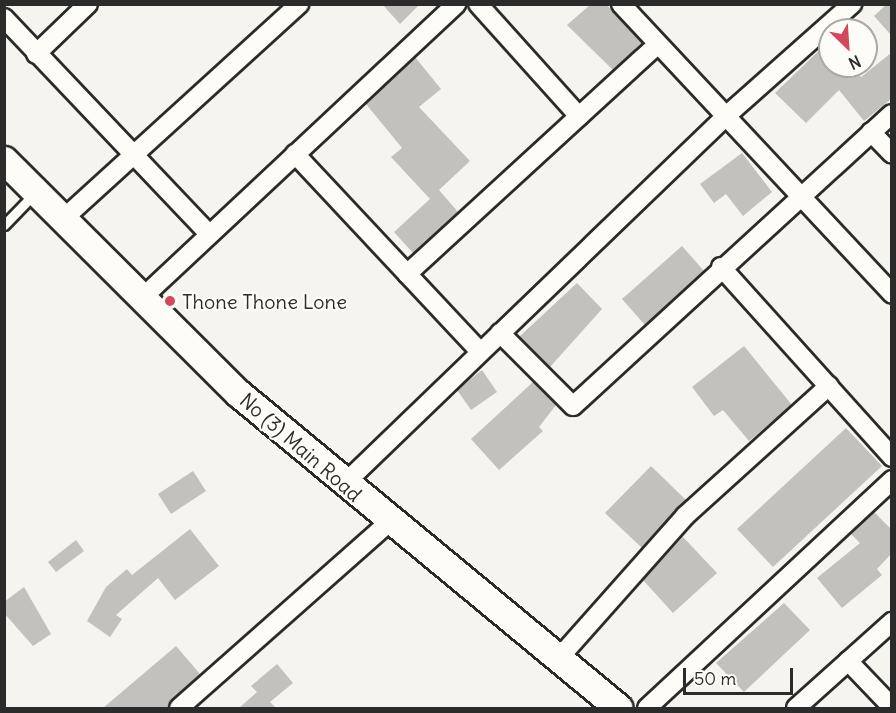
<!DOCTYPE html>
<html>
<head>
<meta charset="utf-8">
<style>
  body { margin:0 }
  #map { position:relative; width:896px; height:713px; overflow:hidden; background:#f5f4ef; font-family:Delius,sans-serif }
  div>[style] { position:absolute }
  .building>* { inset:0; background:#c2c1be }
  .roads { filter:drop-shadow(2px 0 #2b2b2b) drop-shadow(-2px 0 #2b2b2b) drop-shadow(0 2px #2b2b2b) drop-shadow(0 -2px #2b2b2b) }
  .service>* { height:9px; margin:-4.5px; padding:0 4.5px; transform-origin:4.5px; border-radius:4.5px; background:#fdfcf7 }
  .minor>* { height:18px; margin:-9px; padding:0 9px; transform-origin:9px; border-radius:9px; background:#fdfcf7 }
  .primary>* { height:27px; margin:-13.5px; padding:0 13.5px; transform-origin:13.5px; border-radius:13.5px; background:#fdfcf7 }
  .dots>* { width:16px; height:16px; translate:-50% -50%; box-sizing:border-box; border:3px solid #fdfcf7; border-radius:50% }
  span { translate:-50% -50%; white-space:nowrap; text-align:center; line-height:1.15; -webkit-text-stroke:4.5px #fdfcf7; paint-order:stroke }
  .poi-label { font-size:20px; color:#2b2b2b }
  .left { translate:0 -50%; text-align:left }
  .street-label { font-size:20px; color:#2b2b2b }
  .frame { position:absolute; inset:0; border:6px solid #2b2b2b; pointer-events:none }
  .north { position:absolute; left:818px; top:18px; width:60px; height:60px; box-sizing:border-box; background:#fdfcf7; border:2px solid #a9a8a5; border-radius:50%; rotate:155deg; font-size:16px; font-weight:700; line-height:24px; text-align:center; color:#2b2b2b }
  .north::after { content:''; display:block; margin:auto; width:21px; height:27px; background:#d1495b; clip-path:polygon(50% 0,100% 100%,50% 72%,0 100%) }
  .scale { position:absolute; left:683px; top:668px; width:110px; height:27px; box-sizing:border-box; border:3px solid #2b2b2b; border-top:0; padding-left:8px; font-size:18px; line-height:21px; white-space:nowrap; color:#2b2b2b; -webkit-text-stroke:4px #fdfcf7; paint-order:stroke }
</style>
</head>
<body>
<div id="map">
  <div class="building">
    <div style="clip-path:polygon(382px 4px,420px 4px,400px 24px)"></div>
    <div style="clip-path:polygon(591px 4px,606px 4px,642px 43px,613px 70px,567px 25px)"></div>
    <div style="clip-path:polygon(887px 4px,891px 4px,891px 35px,874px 16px)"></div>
    <div style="clip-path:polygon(830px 40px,830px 66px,851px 66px,861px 77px,891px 53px,891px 99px,864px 121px,839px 90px,806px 123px,775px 93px)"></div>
    <div style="clip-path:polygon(415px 57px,441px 89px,419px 107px,470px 161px,439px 190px,458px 212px,413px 253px,394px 232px,430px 199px,391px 157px,402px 148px,366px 104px)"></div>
    <div style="clip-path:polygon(742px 153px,772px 192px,743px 216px,726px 194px,714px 203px,700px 184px)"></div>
    <div style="clip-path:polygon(682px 246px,704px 271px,645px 325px,622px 299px)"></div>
    <div style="clip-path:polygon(577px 283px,602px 309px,550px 367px,519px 337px)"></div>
    <div style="clip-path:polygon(744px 346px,792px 405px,749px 441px,723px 410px,714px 416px,692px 387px)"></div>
    <div style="clip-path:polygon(482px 370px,497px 392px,471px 410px,457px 390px)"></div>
    <div style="clip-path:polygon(533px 382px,556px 405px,539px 427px,543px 431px,499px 470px,471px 439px)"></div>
    <div style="clip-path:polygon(846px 428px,882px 466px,773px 567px,737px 529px)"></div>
    <div style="clip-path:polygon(651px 466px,686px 500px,642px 548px,605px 513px)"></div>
    <div style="clip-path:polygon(193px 471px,206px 491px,171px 514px,158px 494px)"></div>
    <div style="clip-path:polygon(874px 512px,891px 529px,891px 554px,877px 569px,882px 575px,842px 608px,817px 578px,860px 543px,851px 534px)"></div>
    <div style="clip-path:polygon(190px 529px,219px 566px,175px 600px,158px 578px,116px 615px,122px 619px,110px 637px,87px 621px,106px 587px,127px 569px,132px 575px)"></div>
    <div style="clip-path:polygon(683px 537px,717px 573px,673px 613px,643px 580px)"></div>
    <div style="clip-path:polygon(76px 540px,84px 551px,56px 572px,48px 562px)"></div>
    <div style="clip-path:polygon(24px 587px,51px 634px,33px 646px,4px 613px,4px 602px)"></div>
    <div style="clip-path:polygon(784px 603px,810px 630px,744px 692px,716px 663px)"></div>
    <div style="clip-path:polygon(176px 646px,200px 674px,168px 707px,103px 708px)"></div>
    <div style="clip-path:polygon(277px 664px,293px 683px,270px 702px,276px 708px,239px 708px,257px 692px,251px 686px)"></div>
  </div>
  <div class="roads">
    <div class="service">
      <div style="left:4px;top:225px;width:43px;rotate:-45.9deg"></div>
    </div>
    <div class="minor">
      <div style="left:478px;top:4px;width:151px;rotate:48deg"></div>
      <div style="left:621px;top:4px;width:397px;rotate:46.9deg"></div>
      <div style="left:4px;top:18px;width:298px;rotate:46.5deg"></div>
      <div style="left:36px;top:54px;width:72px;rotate:-43.9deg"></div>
      <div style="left:871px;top:132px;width:30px;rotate:46deg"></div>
      <div style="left:295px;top:154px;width:271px;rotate:46.9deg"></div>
      <div style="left:62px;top:220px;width:321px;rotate:-42.3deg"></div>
      <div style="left:721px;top:267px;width:256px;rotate:48deg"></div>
      <div style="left:407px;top:274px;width:340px;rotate:-42.5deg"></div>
      <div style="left:141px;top:299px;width:432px;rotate:-43.1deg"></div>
      <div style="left:500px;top:333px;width:103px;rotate:45deg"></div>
      <div style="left:573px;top:406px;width:432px;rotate:-42.5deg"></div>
      <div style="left:343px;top:485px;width:532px;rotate:-43.93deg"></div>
      <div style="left:726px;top:116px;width:169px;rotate:-41.6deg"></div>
      <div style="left:559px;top:658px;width:190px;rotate:-48.4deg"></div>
      <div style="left:685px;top:516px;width:194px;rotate:-42.1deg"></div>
      <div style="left:848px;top:661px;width:64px;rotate:46.3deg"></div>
      <div style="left:179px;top:708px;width:282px;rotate:-41.5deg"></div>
      <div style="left:647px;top:708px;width:335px;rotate:-42.9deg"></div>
      <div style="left:796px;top:708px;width:129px;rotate:-41.9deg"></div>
    </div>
    <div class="primary">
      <div style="left:4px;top:160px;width:330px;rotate:44.9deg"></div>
      <div style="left:238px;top:393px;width:494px;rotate:39.6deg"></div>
    </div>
  </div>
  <div class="dots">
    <div style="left:170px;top:301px;background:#d1495b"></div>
  </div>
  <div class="poi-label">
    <span class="left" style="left:182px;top:301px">Thone Thone Lone</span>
  </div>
  <div class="street-label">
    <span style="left:301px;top:447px;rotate:41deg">No (3) Main Road</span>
  </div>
  <div class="frame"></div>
  <div class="north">N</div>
  <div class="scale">50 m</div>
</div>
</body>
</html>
